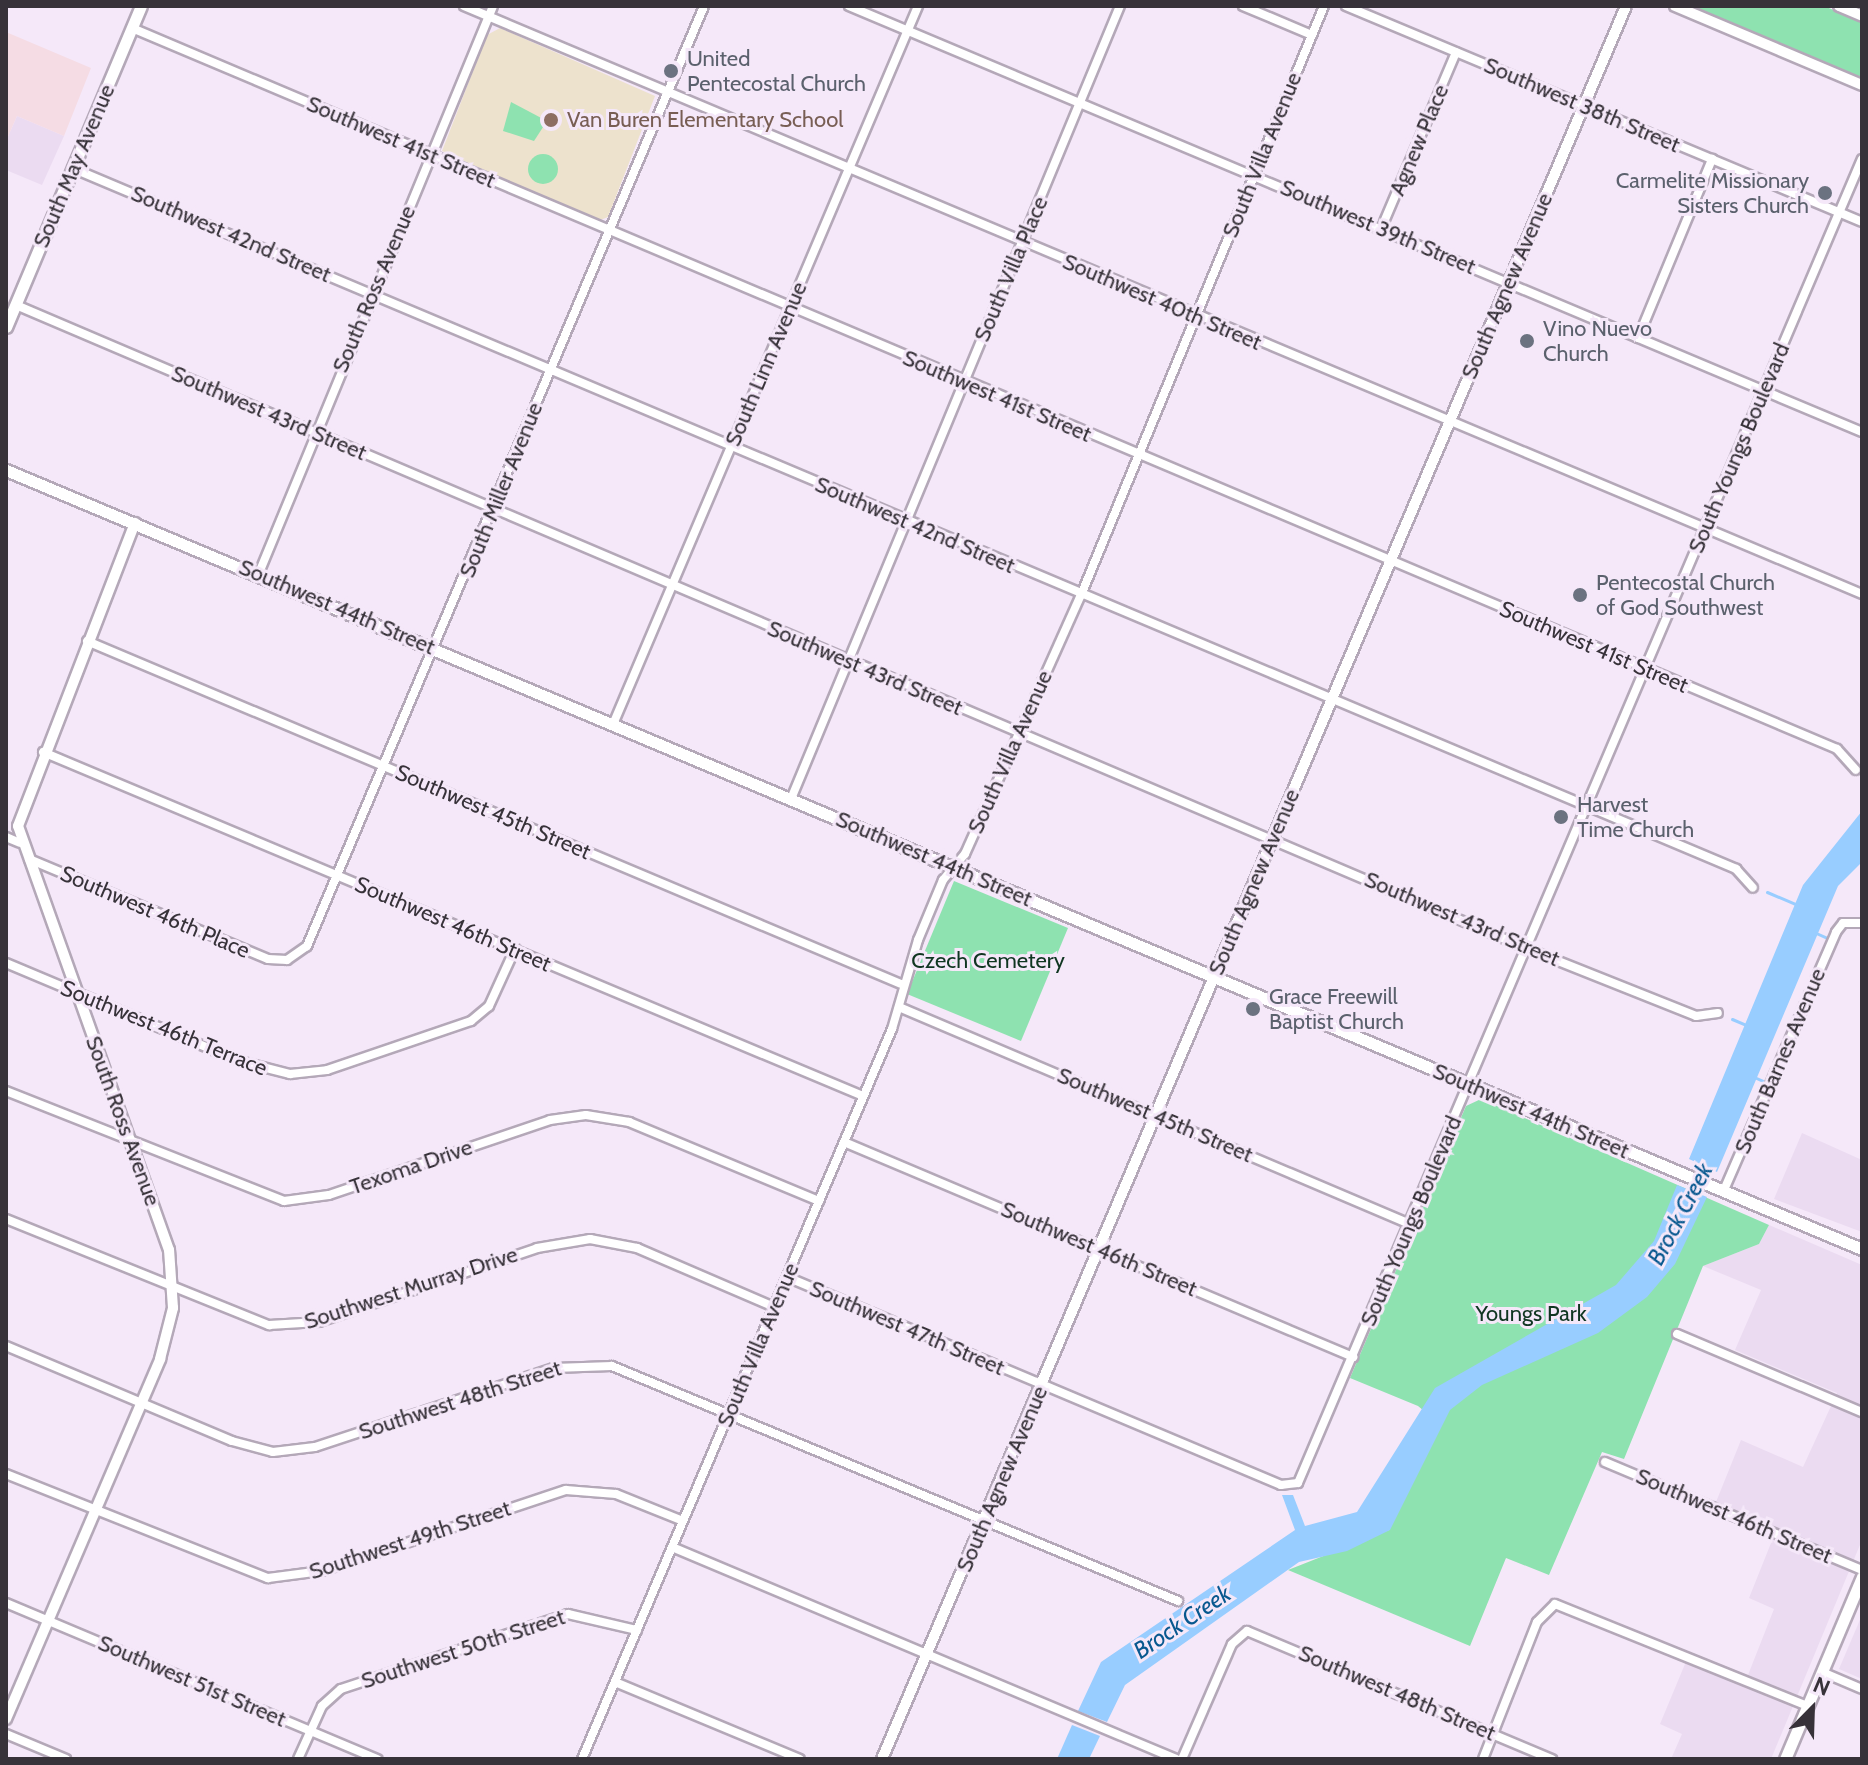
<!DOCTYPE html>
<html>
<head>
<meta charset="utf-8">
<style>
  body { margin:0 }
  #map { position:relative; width:1868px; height:1765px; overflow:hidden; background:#f5e8f9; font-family:Cabin,sans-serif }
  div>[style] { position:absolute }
  .built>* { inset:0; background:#ebdbf1 }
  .industrial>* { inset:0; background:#f5dce4 }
  .education>* { inset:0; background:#ede2cd }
  .green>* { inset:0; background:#8ee2b0 }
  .round { border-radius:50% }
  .water>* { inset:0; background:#98cdff }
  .stream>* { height:3px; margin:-1.5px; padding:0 1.5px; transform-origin:1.5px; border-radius:1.5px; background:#98cdff }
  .roads { filter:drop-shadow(2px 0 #b4a8b8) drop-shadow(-2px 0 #b4a8b8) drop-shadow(0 2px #b4a8b8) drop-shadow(0 -2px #b4a8b8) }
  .minor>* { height:8px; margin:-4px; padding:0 4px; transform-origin:4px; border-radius:4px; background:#fff }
  .tertiary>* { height:10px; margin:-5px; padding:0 5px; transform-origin:5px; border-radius:5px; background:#fff }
  .secondary>* { height:11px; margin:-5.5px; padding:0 5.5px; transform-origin:5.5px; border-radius:5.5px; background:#fff }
  .dots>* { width:22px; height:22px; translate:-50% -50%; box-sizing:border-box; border:4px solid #f5e8f9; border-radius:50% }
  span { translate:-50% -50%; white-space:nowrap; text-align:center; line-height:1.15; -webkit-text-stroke:6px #f5e8f9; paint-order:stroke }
  .worship-label { font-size:22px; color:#5b616d }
  .left { translate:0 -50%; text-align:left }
  .right { translate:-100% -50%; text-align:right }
  .street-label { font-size:22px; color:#373239 }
  .education-label { font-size:22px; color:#785e54 }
  .park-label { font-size:22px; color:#103621 }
  .water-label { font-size:24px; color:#08588f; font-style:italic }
  .frame { position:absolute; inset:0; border:8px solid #373239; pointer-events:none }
  .north { position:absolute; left:1772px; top:1669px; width:80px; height:80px; -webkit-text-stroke:6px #f5e8f9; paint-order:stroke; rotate:23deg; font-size:22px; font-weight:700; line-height:32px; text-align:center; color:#373239 }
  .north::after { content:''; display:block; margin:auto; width:28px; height:36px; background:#373239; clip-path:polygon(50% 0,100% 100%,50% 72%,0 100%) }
</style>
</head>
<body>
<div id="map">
  <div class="built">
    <div style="clip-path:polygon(17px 116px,64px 136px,42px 185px,6px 170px,6px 141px)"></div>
    <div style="clip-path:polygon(1802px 1133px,1862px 1160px,1862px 1232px,1774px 1199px)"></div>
    <div style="clip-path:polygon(1769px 1225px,1862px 1265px,1862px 1540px,1771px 1759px,1671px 1759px,1682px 1734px,1660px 1724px,1690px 1652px,1748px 1675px,1774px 1609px,1749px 1598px,1777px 1528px,1716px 1502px,1741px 1440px,1803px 1467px,1837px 1393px,1735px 1350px,1761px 1290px,1703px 1266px,1759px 1244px)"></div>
    <div style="clip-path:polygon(1862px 1615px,1862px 1679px,1839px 1669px)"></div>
  </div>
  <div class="industrial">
    <div style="clip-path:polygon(6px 32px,91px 68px,64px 136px,17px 116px,6px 141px)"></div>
  </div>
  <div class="education">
    <div style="clip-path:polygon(500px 28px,655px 96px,608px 217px,598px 221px,442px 151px,487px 35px)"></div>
  </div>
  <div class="green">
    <div style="clip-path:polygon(1685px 6px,1824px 6px,1862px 22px,1862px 80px)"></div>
    <div style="clip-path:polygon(511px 102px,547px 121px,534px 141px,503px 131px)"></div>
    <div class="round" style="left:528px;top:154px;width:30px;height:30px"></div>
    <div style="clip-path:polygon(954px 881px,1068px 928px,1021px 1041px,907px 994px)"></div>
    <div style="clip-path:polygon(1481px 1099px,1769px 1225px,1759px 1244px,1703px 1266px,1624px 1459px,1602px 1452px,1549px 1575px,1506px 1558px,1470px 1646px,1288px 1570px,1389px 1530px,1441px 1425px,1418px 1406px,1350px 1378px,1466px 1106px)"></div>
  </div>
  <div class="water">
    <div style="clip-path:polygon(1862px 811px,1862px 862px,1838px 886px,1717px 1172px,1689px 1159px,1803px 885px)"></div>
    <div style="clip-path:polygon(1677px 1185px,1707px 1197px,1675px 1264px,1647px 1297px,1598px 1333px,1482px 1385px,1450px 1410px,1390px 1530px,1347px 1551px,1299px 1562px,1125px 1685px,1107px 1722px,1078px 1711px,1101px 1662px,1295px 1530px,1282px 1495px,1293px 1495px,1305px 1526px,1357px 1512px,1435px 1388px,1616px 1285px,1654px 1241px)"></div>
    <div style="clip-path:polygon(1072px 1725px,1100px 1736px,1089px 1759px,1057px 1759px)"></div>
  </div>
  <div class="stream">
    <div style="left:1767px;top:892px;width:33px;rotate:23deg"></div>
    <div style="left:1816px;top:933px;width:12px;rotate:24deg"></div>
    <div style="left:1732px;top:1019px;width:15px;rotate:23deg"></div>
    <div style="left:1754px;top:1077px;width:12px;rotate:24deg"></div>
  </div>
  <div class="roads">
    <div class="minor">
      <div style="left:464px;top:6px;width:1517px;rotate:22.81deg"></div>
      <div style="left:849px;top:6px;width:1099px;rotate:22.81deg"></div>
      <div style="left:1243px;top:6px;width:75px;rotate:22.8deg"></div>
      <div style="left:1346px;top:6px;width:559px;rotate:22.71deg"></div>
      <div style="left:132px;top:28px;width:1851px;rotate:22.92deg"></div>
      <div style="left:1837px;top:749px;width:28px;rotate:48deg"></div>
      <div style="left:72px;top:168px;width:1806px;rotate:22.84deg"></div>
      <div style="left:1736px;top:869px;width:25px;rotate:48deg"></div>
      <div style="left:1381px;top:229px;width:192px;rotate:-67deg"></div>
      <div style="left:16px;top:305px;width:1643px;rotate:23.07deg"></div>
      <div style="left:1528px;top:949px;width:181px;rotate:21.7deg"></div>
      <div style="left:1696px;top:1016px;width:22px;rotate:-8deg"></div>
      <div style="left:1638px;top:338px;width:194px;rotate:-67.5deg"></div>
      <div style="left:259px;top:573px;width:613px;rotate:-67.57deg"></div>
      <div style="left:87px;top:641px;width:883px;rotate:22.85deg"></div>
      <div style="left:614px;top:722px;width:778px;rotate:-66.99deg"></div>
      <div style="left:43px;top:752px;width:889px;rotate:22.76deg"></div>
      <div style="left:791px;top:799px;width:859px;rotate:-67.47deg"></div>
      <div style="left:6px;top:837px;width:15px;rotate:23deg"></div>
      <div style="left:29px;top:859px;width:259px;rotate:22.7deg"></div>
      <div style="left:268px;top:959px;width:19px;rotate:3deg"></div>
      <div style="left:287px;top:960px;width:24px;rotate:-35deg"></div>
      <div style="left:307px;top:946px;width:1020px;rotate:-67.1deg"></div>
      <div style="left:6px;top:963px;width:253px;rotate:22.8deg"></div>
      <div style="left:239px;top:1061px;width:53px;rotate:14.3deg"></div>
      <div style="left:290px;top:1074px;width:37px;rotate:-6deg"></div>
      <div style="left:327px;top:1070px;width:152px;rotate:-18.8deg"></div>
      <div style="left:471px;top:1021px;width:23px;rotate:-40deg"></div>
      <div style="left:489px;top:1006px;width:63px;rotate:-65.5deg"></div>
      <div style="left:899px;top:1007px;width:555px;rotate:23.01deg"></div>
      <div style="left:6px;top:1091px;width:299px;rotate:21.6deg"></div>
      <div style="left:284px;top:1201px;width:45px;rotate:-7.6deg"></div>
      <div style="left:329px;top:1195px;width:233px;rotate:-18.7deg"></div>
      <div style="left:550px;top:1120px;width:36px;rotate:-8deg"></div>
      <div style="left:586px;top:1115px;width:44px;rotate:9.2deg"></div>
      <div style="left:629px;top:1122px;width:206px;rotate:22.6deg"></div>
      <div style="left:844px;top:1142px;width:553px;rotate:22.9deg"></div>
      <div style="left:1724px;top:1190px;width:281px;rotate:-66.5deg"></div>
      <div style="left:1836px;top:932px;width:11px;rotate:-52deg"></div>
      <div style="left:1843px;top:923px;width:19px"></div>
      <div style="left:6px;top:1219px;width:284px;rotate:22deg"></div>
      <div style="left:269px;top:1325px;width:50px;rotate:-3.4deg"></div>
      <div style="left:319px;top:1322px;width:230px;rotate:-18.7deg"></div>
      <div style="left:537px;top:1248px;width:54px;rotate:-9.6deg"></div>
      <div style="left:590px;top:1239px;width:48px;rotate:10.8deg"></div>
      <div style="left:637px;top:1248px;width:149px;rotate:23.3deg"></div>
      <div style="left:787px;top:1277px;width:536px;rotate:22.83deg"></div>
      <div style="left:1281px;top:1485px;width:17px;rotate:-7deg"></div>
      <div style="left:1298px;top:1483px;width:1439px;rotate:-66.93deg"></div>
      <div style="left:1677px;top:1334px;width:201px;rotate:22.9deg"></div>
      <div style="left:6px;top:1346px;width:245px;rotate:22.8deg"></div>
      <div style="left:232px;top:1441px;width:42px;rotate:15deg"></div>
      <div style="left:273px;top:1452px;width:42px;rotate:-6.8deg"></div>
      <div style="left:315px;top:1447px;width:252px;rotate:-18.3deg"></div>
      <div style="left:554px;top:1368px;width:58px;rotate:-2deg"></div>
      <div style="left:612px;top:1366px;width:613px;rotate:22.55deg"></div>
      <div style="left:1605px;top:1462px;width:279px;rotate:22.8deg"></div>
      <div style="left:6px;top:1474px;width:282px;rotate:21.7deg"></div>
      <div style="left:268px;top:1578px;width:54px;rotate:-7.4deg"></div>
      <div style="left:322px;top:1571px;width:257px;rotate:-18.4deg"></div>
      <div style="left:566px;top:1490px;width:50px;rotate:4.6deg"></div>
      <div style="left:616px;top:1494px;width:72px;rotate:21.9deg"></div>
      <div style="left:672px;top:1547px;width:547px;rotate:22.81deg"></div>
      <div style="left:6px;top:1603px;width:403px;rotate:22.8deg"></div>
      <div style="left:1822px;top:1672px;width:43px;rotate:23deg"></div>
      <div style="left:615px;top:1682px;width:200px;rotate:22.6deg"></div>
      <div style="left:6px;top:1734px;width:65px;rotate:22.6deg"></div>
      <div style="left:298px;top:1759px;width:58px;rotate:-65.6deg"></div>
      <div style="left:322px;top:1706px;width:25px;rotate:-42deg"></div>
      <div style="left:341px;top:1689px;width:239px;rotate:-18.3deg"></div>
      <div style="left:568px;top:1614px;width:71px;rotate:13.1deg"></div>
      <div style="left:582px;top:1759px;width:793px;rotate:-66.99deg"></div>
      <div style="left:892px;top:1029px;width:93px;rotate:-73.7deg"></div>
      <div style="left:918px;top:940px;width:65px;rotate:-67.4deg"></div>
      <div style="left:943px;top:880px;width:34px;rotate:-50deg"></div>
      <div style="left:965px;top:854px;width:284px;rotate:-65.9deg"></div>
      <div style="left:1081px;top:595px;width:637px;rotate:-67.58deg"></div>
      <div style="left:1182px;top:1759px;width:125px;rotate:-66.5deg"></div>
      <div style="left:1232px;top:1644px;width:20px;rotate:-41deg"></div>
      <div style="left:1247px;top:1631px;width:331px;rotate:22.8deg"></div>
      <div style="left:1483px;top:1759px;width:147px;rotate:-68.5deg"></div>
      <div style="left:1537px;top:1622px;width:25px;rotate:-45deg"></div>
      <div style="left:1555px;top:1604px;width:272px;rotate:22deg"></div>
    </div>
    <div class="tertiary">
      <div style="left:1675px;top:6px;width:203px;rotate:22.9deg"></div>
      <div style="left:1839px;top:6px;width:25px;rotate:23deg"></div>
      <div style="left:6px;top:1719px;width:392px;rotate:-66.8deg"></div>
      <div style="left:160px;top:1359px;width:53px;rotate:-75.7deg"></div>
      <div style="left:173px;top:1308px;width:58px;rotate:-93.9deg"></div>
      <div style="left:169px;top:1250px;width:450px;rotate:-109.6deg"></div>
      <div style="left:18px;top:826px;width:325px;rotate:-68.9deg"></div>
      <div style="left:882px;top:1759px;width:1904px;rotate:-67deg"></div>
    </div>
    <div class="secondary">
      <div style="left:6px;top:327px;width:348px;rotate:-67.2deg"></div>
      <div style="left:6px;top:470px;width:2013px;rotate:22.77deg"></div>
      <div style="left:1785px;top:1759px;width:198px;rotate:-67.1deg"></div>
    </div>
  </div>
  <div class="dots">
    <div style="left:671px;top:71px;background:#6b7280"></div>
    <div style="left:551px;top:120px;background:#8d6e63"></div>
    <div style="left:1825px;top:193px;background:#6b7280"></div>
    <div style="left:1527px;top:341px;background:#6b7280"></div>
    <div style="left:1580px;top:595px;background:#6b7280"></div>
    <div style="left:1561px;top:817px;background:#6b7280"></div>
    <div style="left:1253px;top:1009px;background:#6b7280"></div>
  </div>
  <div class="worship-label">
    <span class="left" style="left:687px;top:71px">United<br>Pentecostal Church</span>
    <span class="right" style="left:1809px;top:193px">Carmelite Missionary<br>Sisters Church</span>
    <span class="left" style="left:1543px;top:341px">Vino Nuevo<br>Church</span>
    <span class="left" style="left:1596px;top:595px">Pentecostal Church<br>of God Southwest</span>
    <span class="left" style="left:1577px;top:817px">Harvest<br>Time Church</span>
    <span class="left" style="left:1269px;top:1009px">Grace Freewill<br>Baptist Church</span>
  </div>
  <div class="street-label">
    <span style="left:1582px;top:105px;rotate:23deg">Southwest 38th Street</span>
    <span style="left:1419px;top:140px;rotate:-67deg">Agnew Place</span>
    <span style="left:401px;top:142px;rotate:23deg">Southwest 41st Street</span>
    <span style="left:1262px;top:155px;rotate:-68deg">South Villa Avenue</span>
    <span style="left:74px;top:166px;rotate:-67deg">South May Avenue</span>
    <span style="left:1378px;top:227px;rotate:23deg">Southwest 39th Street</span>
    <span style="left:231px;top:234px;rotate:23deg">Southwest 42nd Street</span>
    <span style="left:1011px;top:269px;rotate:-67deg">South Villa Place</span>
    <span style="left:1507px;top:286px;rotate:-67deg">South Agnew Avenue</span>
    <span style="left:374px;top:289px;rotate:-67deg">South Ross Avenue</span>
    <span style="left:1162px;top:302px;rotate:23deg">Southwest 40th Street</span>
    <span style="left:766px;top:364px;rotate:-67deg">South Linn Avenue</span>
    <span style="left:997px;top:396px;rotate:23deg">Southwest 41st Street</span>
    <span style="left:269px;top:413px;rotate:23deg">Southwest 43rd Street</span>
    <span style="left:1739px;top:448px;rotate:-67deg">South Youngs Boulevard</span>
    <span style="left:501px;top:490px;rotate:-68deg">South Miller Avenue</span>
    <span style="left:915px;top:525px;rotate:23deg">Southwest 42nd Street</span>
    <span style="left:337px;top:607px;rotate:23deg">Southwest 44th Street</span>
    <span style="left:1594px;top:647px;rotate:23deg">Southwest 41st Street</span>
    <span style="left:865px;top:668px;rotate:23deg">Southwest 43rd Street</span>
    <span style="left:1010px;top:752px;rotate:-66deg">South Villa Avenue</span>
    <span style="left:493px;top:812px;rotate:23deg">Southwest 45th Street</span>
    <span style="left:934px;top:859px;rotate:23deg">Southwest 44th Street</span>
    <span style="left:1254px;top:882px;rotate:-67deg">South Agnew Avenue</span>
    <span style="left:155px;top:912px;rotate:23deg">Southwest 46th Place</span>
    <span style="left:1462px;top:919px;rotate:23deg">Southwest 43rd Street</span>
    <span style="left:453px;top:924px;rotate:23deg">Southwest 46th Street</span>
    <span style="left:164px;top:1028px;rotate:22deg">Southwest 46th Terrace</span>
    <span style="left:1780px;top:1061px;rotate:-67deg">South Barnes Avenue</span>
    <span style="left:1531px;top:1111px;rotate:23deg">Southwest 44th Street</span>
    <span style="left:1155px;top:1115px;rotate:23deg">Southwest 45th Street</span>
    <span style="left:123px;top:1121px;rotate:70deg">South Ross Avenue</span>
    <span style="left:411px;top:1167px;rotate:-19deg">Texoma Drive</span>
    <span style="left:1411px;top:1221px;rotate:-67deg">South Youngs Boulevard</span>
    <span style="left:1099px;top:1249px;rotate:23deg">Southwest 46th Street</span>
    <span style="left:411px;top:1288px;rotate:-18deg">Southwest Murray Drive</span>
    <span style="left:907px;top:1328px;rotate:23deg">Southwest 47th Street</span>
    <span style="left:758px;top:1345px;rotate:-67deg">South Villa Avenue</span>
    <span style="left:460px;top:1400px;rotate:-18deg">Southwest 48th Street</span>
    <span style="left:1002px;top:1479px;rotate:-67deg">South Agnew Avenue</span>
    <span style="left:1734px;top:1516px;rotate:23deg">Southwest 46th Street</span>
    <span style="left:410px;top:1540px;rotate:-18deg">Southwest 49th Street</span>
    <span style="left:463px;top:1649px;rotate:-18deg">Southwest 50th Street</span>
    <span style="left:192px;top:1681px;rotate:23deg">Southwest 51st Street</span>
    <span style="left:1397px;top:1693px;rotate:23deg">Southwest 48th Street</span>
  </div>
  <div class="education-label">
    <span class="left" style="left:567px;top:120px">Van Buren Elementary School</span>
  </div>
  <div class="park-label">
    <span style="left:988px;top:961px">Czech Cemetery</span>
    <span style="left:1531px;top:1314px">Youngs Park</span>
  </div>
  <div class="water-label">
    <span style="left:1680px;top:1214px;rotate:-62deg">Brock Creek</span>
    <span style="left:1182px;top:1622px;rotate:-34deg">Brock Creek</span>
  </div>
  <div class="frame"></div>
  <div class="north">N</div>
</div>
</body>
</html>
